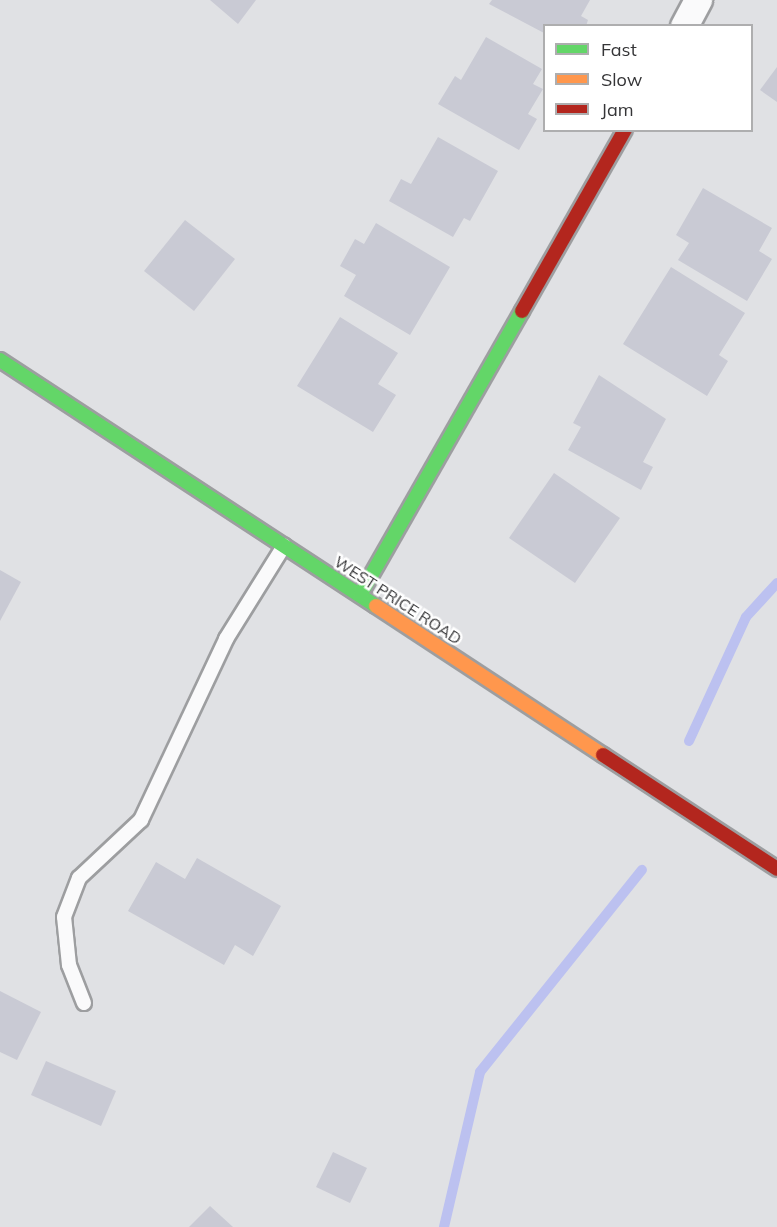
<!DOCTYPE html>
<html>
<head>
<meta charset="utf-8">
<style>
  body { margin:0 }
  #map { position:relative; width:777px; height:1227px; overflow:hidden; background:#e0e1e4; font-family:Mulish,sans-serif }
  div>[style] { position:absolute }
  .stream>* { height:10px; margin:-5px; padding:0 5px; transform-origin:5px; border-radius:5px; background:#bcc1f0 }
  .building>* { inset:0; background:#c9cad4 }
  .roads { filter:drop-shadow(2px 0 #9d9ea0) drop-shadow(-2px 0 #9d9ea0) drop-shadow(0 2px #9d9ea0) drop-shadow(0 -2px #9d9ea0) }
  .lane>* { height:14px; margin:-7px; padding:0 7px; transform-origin:7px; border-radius:7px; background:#fafafb }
  .street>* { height:27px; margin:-13.5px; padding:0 13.5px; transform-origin:13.5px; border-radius:13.5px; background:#fafafb }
  .fast>* { height:14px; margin:-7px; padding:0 7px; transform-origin:7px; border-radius:7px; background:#63d668 }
  .slow>* { height:14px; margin:-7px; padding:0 7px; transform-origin:7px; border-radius:7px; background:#ff974d }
  .jam>* { height:14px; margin:-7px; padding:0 7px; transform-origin:7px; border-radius:7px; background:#b3261e }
  span { translate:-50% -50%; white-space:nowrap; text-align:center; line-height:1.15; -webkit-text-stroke:5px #fff; paint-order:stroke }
  .street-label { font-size:16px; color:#353537 }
  .legend { position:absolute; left:543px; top:24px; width:210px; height:108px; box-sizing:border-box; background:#fff; border:2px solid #aeaeaf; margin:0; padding:8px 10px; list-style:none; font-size:18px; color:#353537 }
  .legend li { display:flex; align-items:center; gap:12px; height:30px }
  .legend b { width:30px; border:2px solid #aeaeaf }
</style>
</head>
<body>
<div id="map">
  <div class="stream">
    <div style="left:689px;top:741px;width:136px;rotate:-65.3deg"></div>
    <div style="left:746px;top:617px;width:46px;rotate:-47.6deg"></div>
    <div style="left:444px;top:1227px;width:159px;rotate:-76.9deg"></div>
    <div style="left:480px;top:1072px;width:259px;rotate:-51.3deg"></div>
  </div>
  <div class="building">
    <div style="clip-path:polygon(210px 0,256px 0,238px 24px)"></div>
    <div style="clip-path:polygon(492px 0,590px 0,581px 16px,588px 20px,586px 26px,544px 26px,544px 33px,489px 4px)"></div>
    <div style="clip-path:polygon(486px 37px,542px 69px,533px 84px,543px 89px,528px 114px,537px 119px,519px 150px,438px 104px,455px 76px,461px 80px)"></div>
    <div style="clip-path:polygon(777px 67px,777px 102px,760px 90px)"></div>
    <div style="clip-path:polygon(438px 137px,498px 171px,470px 221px,464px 218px,453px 237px,389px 201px,401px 179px,411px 184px)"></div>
    <div style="clip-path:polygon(703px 188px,772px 228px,759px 251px,772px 259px,747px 301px,678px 260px,689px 243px,676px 235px)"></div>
    <div style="clip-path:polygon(185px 220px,235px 259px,194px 311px,144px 271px)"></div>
    <div style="clip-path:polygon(376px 223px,450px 267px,410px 335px,344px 296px,356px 275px,340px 266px,355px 239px,364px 244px)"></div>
    <div style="clip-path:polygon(671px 267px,745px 313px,719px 355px,728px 361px,707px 396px,623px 344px)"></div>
    <div style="clip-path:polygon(340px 317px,398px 353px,378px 384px,396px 395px,373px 432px,297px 386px)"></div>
    <div style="clip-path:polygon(599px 375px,666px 419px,643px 462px,653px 467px,641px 490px,568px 450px,581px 427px,573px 423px)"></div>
    <div style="clip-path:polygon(554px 473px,620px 518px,575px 583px,509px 538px)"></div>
    <div style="clip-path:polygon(0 570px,21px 582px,0 621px)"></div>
    <div style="clip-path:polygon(197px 858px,281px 906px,253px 956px,235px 945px,224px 965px,128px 911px,156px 862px,185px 879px)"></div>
    <div style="clip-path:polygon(0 991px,41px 1012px,17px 1060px,0 1052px)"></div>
    <div style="clip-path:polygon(46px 1061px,116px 1091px,101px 1126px,31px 1095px)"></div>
    <div style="clip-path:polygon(333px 1152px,367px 1168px,350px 1203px,316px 1187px)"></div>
    <div style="clip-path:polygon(210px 1206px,233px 1227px,189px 1227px)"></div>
  </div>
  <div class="roads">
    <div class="lane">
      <div style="left:84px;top:1003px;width:41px;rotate:-111.5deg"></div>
      <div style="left:69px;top:965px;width:48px;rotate:-95.9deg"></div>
      <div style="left:64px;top:917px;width:42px;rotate:-69deg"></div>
      <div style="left:79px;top:878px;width:85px;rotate:-43.1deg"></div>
      <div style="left:141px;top:820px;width:200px;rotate:-64.8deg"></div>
      <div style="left:226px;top:639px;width:110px;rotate:-58.1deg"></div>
    </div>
    <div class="street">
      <div style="left:684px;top:26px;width:30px;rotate:-62deg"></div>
    </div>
    <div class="fast">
      <div style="left:0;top:360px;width:449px;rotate:33.2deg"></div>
      <div style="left:360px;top:595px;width:327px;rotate:-60.3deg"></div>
    </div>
    <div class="slow">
      <div style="left:376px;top:606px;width:272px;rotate:33.3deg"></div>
    </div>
    <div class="jam">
      <div style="left:522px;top:311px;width:208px;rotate:-60.4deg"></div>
      <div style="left:603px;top:755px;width:208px;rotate:33.2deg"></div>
    </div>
  </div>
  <div class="street-label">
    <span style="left:398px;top:600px;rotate:33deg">WEST PRICE ROAD</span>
  </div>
  <ul class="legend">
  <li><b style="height:8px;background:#63d668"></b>Fast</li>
  <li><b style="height:8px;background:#ff974d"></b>Slow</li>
  <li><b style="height:8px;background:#b3261e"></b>Jam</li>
  </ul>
</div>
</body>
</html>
